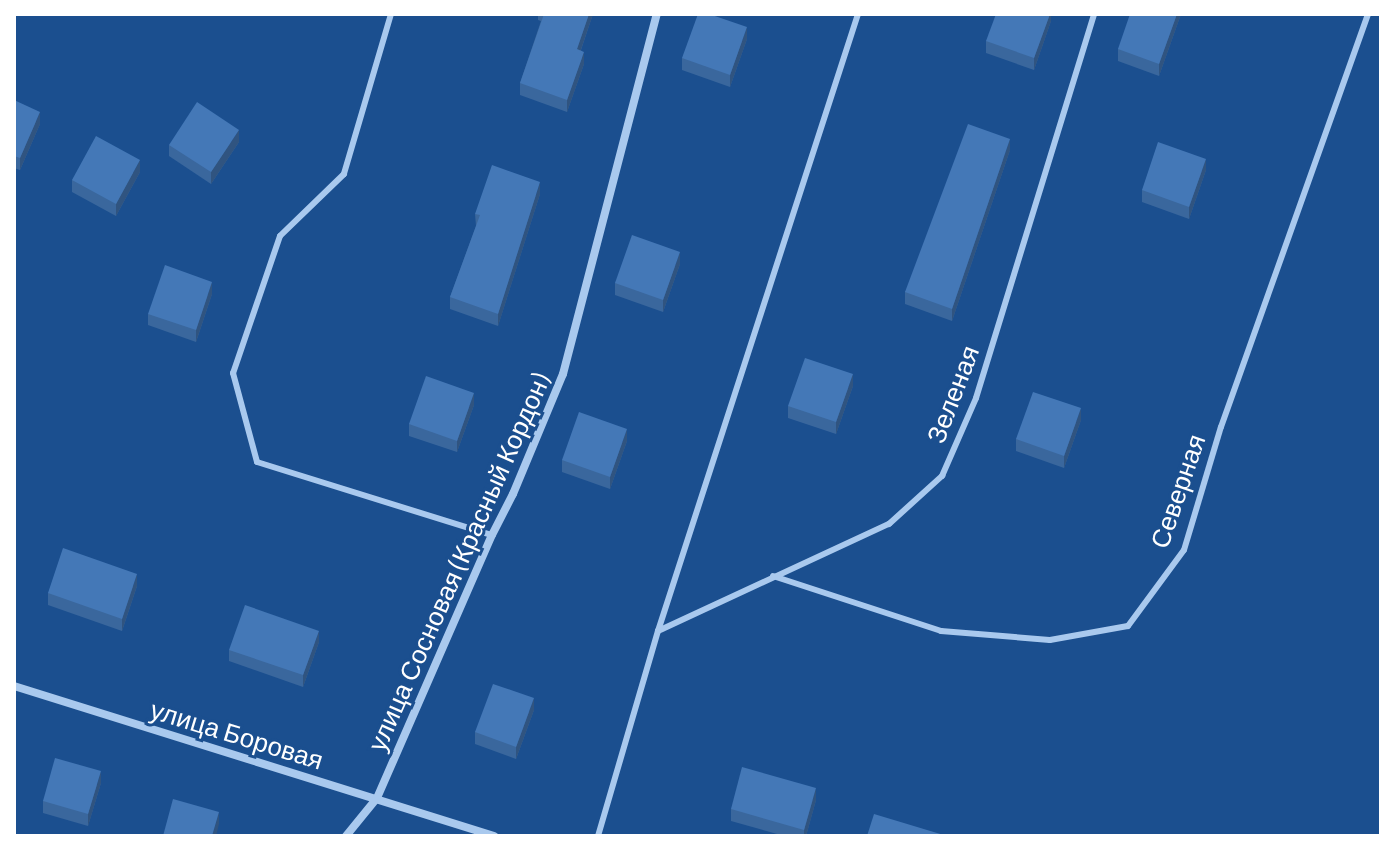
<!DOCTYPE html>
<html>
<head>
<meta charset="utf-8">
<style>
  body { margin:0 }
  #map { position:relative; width:1395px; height:850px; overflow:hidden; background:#1b4f8f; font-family:Barlow,sans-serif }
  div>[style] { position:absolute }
  .service>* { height:6px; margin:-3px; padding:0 3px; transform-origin:3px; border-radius:3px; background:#a9c9ee }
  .minor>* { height:8px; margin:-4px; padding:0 4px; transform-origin:4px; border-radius:4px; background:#a9c9ee }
  .wall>* { inset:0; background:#3a679d }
  .shaded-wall>* { inset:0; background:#305480 }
  .building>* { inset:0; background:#4478b7 }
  span { translate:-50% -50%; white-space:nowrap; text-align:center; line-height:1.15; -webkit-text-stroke:6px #1b4f8f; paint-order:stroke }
  .street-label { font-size:26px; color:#fff }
  .frame { position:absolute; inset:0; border:16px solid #fff; pointer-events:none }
</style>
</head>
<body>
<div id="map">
  <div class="service">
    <div style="left:391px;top:14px;width:167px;rotate:106.4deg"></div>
    <div style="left:344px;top:174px;width:89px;rotate:135.9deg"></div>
    <div style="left:280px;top:236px;width:145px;rotate:108.9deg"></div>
    <div style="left:233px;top:373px;width:92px;rotate:74.9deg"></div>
    <div style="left:257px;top:462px;width:246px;rotate:17.3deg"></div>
    <div style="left:773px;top:576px;width:177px;rotate:18.1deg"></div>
    <div style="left:941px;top:631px;width:109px;rotate:4.7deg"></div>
    <div style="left:1050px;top:640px;width:79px;rotate:-10.2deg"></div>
    <div style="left:1128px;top:626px;width:94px;rotate:-53.6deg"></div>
    <div style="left:1184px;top:550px;width:128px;rotate:-73.3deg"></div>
    <div style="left:1221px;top:427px;width:438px;rotate:-70.4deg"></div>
    <div style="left:658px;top:631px;width:255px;rotate:-24.9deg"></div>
    <div style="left:889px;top:524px;width:72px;rotate:-42.2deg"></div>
    <div style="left:942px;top:476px;width:85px;rotate:-66.4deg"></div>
    <div style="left:976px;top:398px;width:402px;rotate:-72.9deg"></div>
    <div style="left:598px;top:836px;width:214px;rotate:-73.7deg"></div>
    <div style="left:658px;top:631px;width:649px;rotate:-72.04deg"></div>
  </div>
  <div class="minor">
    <div style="left:14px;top:686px;width:503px;rotate:17.35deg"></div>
    <div style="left:346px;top:836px;width:49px;rotate:-50.8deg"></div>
    <div style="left:377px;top:798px;width:287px;rotate:-66.4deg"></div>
    <div style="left:492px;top:535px;width:46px;rotate:-62.9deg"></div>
    <div style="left:513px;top:494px;width:130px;rotate:-67.4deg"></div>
    <div style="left:563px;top:374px;width:372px;rotate:-75.4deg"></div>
  </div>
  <div class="wall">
    <div style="clip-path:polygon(538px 14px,593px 14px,581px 50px,584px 64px,567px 112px,520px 95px,520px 83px,541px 21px,538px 20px)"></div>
    <div style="clip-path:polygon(1051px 14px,1051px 21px,1034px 70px,986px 53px,986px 41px)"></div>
    <div style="clip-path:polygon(1181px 14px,1159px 76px,1118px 61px,1118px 49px)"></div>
    <div style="clip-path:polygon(747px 39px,730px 87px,682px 70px,682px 58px)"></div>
    <div style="clip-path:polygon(14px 100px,40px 124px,20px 170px,14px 168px)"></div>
    <div style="clip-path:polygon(239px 142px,211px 184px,169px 156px,169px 145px)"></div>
    <div style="clip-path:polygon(1010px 150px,952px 321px,905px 304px,905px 292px)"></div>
    <div style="clip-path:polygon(1206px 170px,1189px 219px,1142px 202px,1142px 190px)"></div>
    <div style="clip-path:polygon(140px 172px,116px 216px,72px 192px,72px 180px)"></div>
    <div style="clip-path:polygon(540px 194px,498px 326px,450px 309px,450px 297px,476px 226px,475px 214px)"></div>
    <div style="clip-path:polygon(680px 264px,663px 312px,615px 295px,615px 283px)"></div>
    <div style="clip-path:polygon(212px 294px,196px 342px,148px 325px,148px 314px)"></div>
    <div style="clip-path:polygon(853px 386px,836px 434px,788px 418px,788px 406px)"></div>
    <div style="clip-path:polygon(474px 405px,457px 452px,409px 436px,409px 424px)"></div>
    <div style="clip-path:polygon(1081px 420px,1064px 468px,1016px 451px,1016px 439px)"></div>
    <div style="clip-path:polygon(627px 441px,610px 489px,562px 472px,562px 460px)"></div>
    <div style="clip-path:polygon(137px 586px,122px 631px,48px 605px,48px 593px)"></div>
    <div style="clip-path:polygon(319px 642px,303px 687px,229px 661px,229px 650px)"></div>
    <div style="clip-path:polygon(534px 710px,516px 759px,475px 744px,475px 732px)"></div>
    <div style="clip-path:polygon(101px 783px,88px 826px,43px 813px,43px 801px)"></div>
    <div style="clip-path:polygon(816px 800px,806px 836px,784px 836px,731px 821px,731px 809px)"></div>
  </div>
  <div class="shaded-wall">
    <div style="clip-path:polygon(589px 14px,593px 14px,577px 61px,577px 49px)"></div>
    <div style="clip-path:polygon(1050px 14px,1051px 14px,1051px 21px,1034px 70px,1034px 58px)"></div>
    <div style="clip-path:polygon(1177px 14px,1181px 14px,1159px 76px,1159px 64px)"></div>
    <div style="clip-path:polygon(747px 27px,747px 39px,730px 87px,730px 75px)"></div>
    <div style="clip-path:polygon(584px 52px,584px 64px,567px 112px,567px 100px)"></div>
    <div style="clip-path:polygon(40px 112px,40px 124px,20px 170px,20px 158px)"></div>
    <div style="clip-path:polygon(239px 130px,239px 142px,211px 184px,211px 172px)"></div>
    <div style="clip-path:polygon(1010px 139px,1010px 150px,952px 321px,952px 309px)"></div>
    <div style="clip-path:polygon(1206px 159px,1206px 170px,1189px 219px,1189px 207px)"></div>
    <div style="clip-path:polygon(140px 160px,140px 172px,116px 216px,116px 204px)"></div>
    <div style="clip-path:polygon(540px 182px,540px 194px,498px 326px,498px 314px)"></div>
    <div style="clip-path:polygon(680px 252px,680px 264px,663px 312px,663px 300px)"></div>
    <div style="clip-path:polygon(212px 282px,212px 294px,196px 342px,196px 330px)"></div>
    <div style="clip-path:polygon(853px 374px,853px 386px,836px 434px,836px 422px)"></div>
    <div style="clip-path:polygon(474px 393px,474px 405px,457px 452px,457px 441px)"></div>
    <div style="clip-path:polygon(1081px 408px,1081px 420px,1064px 468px,1064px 456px)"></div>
    <div style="clip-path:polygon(627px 429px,627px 441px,610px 489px,610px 477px)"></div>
    <div style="clip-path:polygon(137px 574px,137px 586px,122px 631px,122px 619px)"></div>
    <div style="clip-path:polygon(319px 631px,319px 642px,303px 687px,303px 675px)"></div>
    <div style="clip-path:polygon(534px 698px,534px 710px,516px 759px,516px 747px)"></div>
    <div style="clip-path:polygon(101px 771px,101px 783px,88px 826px,88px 814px)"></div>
    <div style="clip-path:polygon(816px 788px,816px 800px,806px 836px,804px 836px,804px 830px)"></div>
    <div style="clip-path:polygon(219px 812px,219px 824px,216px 836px,212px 836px)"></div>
  </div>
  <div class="building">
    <div style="clip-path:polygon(544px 14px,589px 14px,577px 49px,584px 52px,567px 100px,520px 83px)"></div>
    <div style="clip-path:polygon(698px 14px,709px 14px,747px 27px,730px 75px,682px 58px)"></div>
    <div style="clip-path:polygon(996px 14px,1050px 14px,1034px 58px,986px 41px)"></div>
    <div style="clip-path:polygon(1130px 14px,1177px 14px,1159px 64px,1118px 49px)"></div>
    <div style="clip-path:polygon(14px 100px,40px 112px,20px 158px,14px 156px)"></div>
    <div style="clip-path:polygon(197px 102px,239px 130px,211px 172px,169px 145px)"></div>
    <div style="clip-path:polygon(968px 124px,1010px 139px,952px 309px,905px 292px)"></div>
    <div style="clip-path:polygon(96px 136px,140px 160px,116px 204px,72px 180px)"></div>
    <div style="clip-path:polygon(1158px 142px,1206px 159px,1189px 207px,1142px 190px)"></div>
    <div style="clip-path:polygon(492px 165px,540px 182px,498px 314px,450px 297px,480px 215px,475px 214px)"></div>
    <div style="clip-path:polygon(632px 235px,680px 252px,663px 300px,615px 283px)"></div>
    <div style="clip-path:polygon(165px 265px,212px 282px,196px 330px,148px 314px)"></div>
    <div style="clip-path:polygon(805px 358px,853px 374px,836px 422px,788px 406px)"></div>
    <div style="clip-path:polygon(426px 376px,474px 393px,457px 441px,409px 424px)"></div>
    <div style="clip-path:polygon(1033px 392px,1081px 408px,1064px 456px,1016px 439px)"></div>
    <div style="clip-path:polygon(579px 412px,627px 429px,610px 477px,562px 460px)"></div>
    <div style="clip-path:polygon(63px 548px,137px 574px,122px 619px,48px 593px)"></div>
    <div style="clip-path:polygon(245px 605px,319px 631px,303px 675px,229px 650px)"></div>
    <div style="clip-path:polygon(493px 684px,534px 698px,516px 747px,475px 732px)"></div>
    <div style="clip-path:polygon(55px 758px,101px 771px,88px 814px,43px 801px)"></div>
    <div style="clip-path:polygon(742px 767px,816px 788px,804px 830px,731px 809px)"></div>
    <div style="clip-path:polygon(173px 799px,219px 812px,212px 836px,163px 836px)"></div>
    <div style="clip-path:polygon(874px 814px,947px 836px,867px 836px)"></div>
  </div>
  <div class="street-label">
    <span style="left:952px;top:394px;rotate:-69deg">Зеленая</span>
    <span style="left:1177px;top:491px;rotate:-71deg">Северная</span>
    <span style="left:458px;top:562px;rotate:-66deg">улица Сосновая (Красный Кордон)</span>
    <span style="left:237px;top:734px;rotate:17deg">улица Боровая</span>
  </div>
  <div class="frame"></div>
</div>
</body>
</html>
